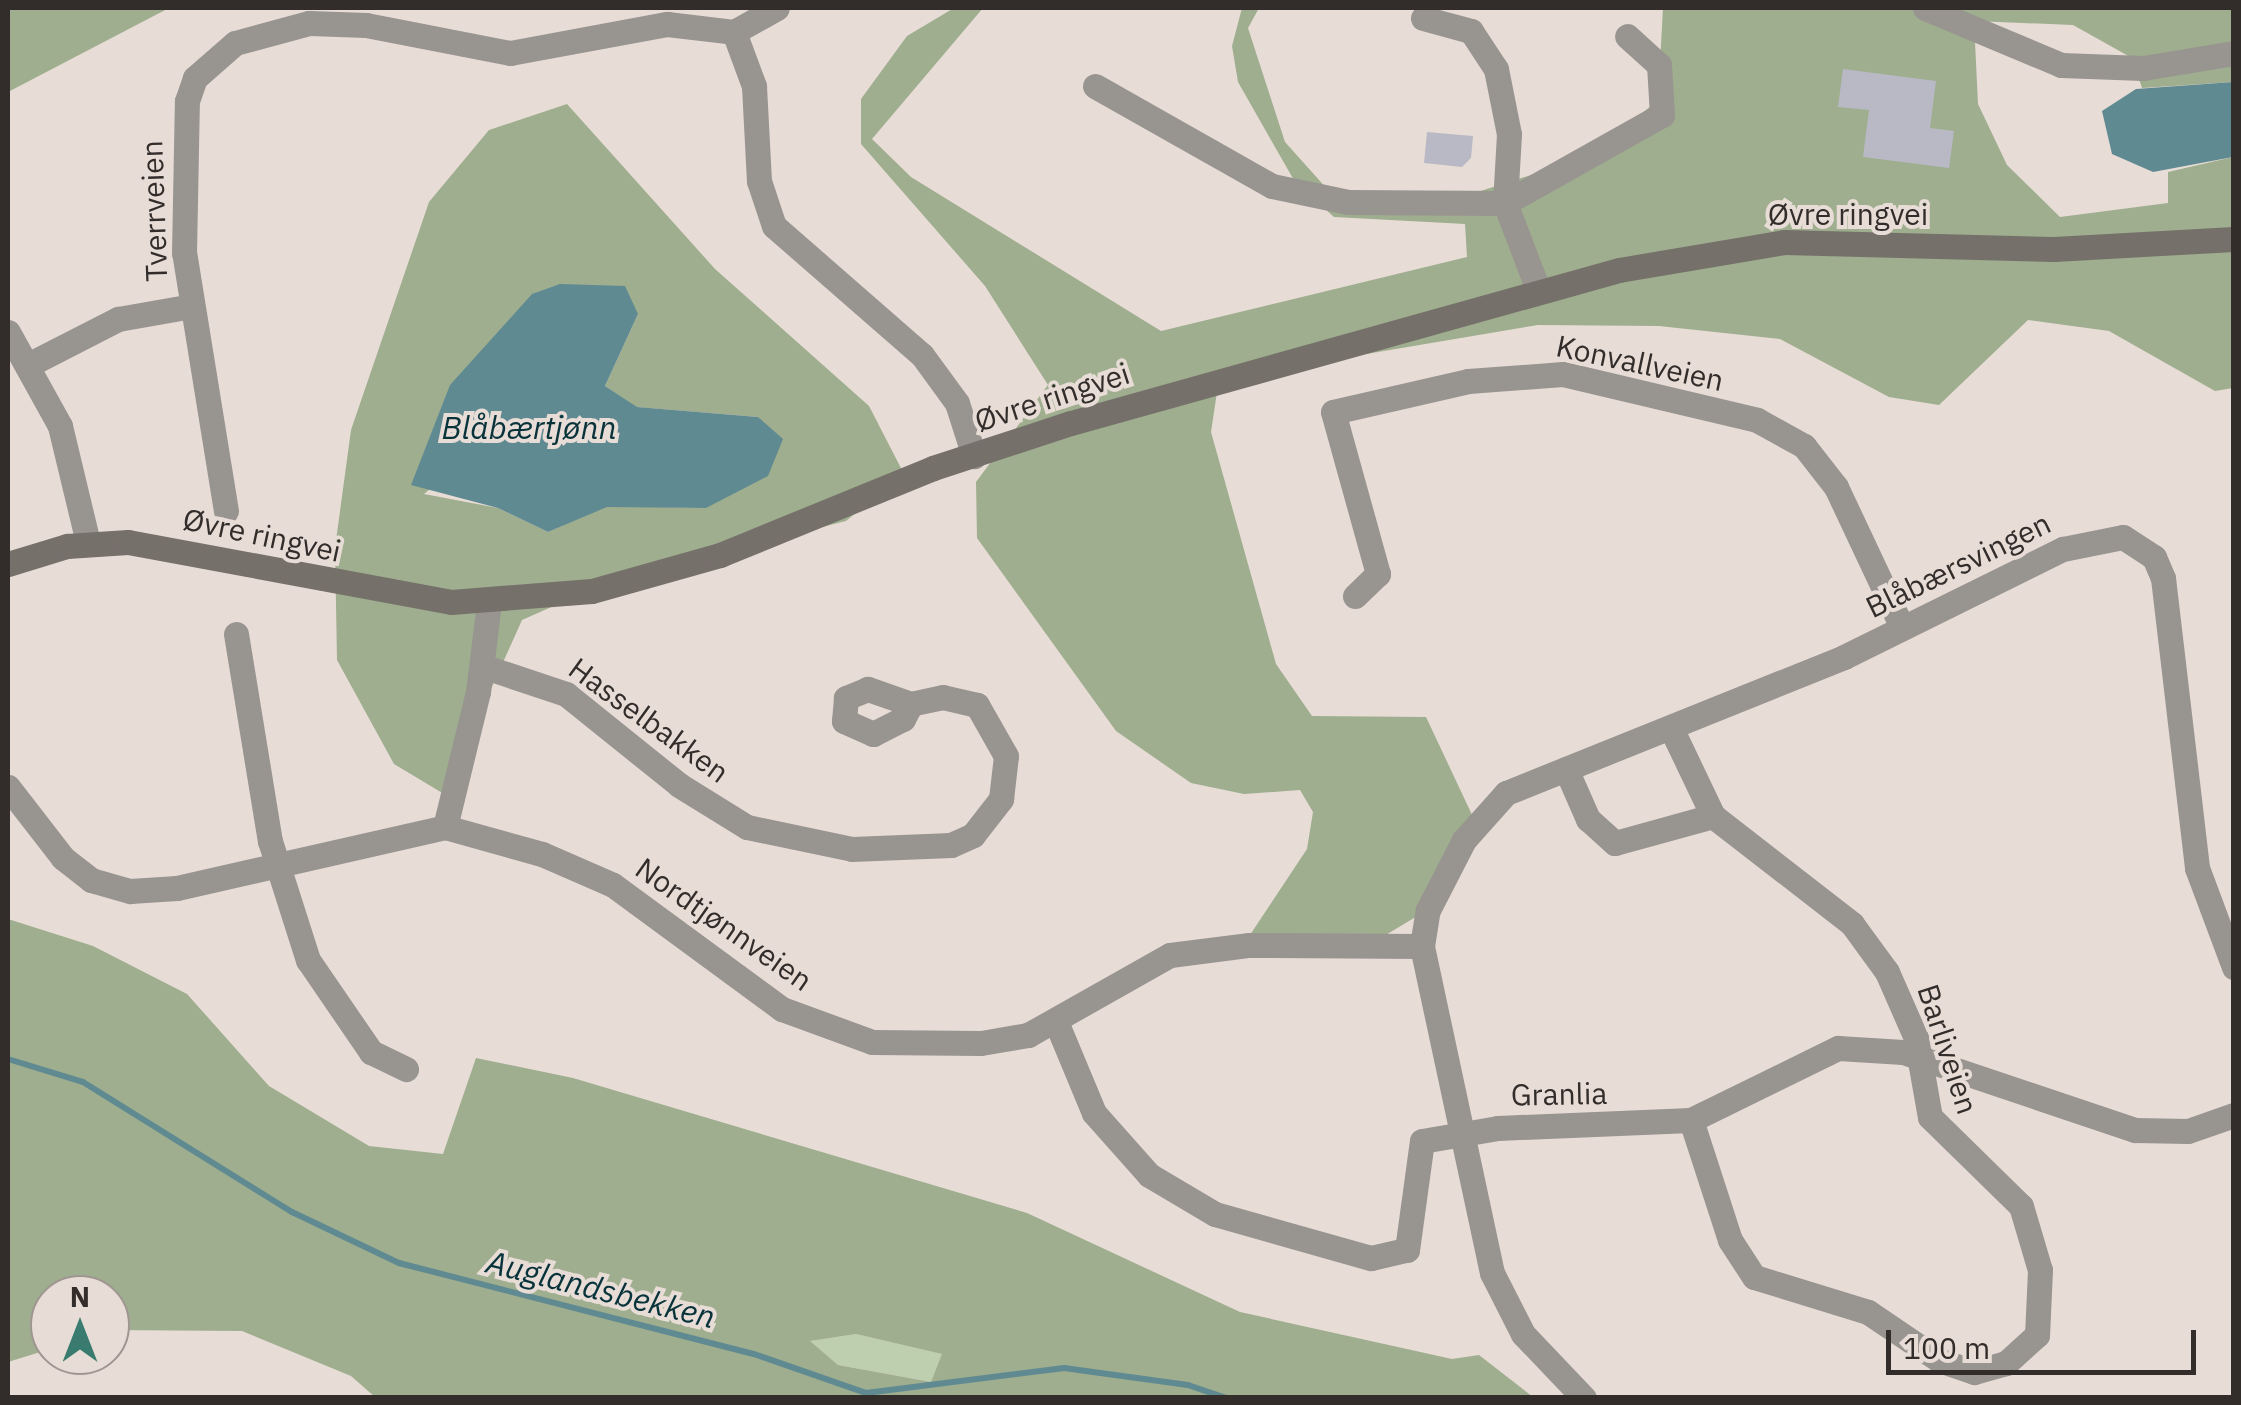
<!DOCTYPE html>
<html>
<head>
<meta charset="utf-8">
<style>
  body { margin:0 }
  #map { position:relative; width:2241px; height:1405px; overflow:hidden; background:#e8dcd6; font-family:"IBM Plex Sans",sans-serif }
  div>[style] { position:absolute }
  .green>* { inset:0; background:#becfaf }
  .forest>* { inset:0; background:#9eae8e }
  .water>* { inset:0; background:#608a92 }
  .stream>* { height:6px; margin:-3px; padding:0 3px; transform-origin:3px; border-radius:3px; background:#608a92 }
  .building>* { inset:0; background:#b8b9c5 }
  .street>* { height:25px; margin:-12.5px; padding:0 12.5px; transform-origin:12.5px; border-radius:12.5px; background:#989490 }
  .secondary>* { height:25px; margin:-12.5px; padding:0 12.5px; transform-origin:12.5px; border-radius:12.5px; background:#76706b }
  span { translate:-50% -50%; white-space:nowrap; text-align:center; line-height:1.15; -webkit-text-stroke:8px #e8dcd6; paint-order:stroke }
  .street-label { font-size:30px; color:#322d2b }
  .water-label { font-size:32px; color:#08333b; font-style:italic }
  .frame { position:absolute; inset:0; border:10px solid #322d2b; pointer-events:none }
  .north { position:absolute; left:30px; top:1275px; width:100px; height:100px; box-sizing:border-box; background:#e8dcd6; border:2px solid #9f9692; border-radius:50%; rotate:0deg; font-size:28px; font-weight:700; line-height:40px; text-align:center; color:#322d2b }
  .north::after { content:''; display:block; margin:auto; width:35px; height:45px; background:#397c6f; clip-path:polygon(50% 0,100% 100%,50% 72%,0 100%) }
  .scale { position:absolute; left:1886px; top:1330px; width:310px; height:45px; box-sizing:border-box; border:5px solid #322d2b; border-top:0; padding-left:12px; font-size:30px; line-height:35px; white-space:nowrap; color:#322d2b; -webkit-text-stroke:8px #e8dcd6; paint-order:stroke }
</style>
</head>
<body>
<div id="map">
  <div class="green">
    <div style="clip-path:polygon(856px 1334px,943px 1354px,931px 1382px,838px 1365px,809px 1341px)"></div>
  </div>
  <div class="forest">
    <div style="clip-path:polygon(8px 8px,169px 8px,8px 92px)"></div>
    <div style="clip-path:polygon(954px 8px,983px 8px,872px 139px,911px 177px,1161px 331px,1467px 257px,1465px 224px,1334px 217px,1295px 182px,1238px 82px,1232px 46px,1242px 8px,1259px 8px,1248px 28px,1285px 142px,1337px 200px,1468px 195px,1591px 156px,1658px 100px,1663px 8px,2233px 8px,2233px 82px,2142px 88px,2132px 58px,2073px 25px,1974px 21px,1978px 104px,2007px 165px,2060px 217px,2168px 203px,2168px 172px,2233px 157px,2233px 388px,2215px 391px,2109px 331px,2028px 320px,1939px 405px,1889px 397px,1780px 339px,1659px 326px,1538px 325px,1219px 379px,1211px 432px,1276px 664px,1312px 716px,1426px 717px,1474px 819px,1429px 909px,1359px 951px,1238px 953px,1307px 849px,1313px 812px,1300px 790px,1244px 794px,1191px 783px,1116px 731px,977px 538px,976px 482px,1048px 385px,985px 286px,861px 144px,861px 99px,907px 36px)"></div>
    <div style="clip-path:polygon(evenodd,567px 104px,715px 269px,869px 406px,904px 474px,846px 521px,617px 578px,522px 620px,444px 794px,394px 764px,337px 660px,335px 548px,351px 430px,429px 202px,489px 130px,567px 104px,638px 314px,605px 386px,636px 407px,758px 417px,706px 508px,607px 506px,548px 532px,498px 508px,424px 494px,638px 314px)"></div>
    <div style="clip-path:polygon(evenodd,8px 919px,93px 946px,187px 994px,269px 1086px,369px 1146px,443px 1154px,476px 1058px,573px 1078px,1027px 1213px,1240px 1312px,1452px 1359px,1479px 1355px,1533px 1397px,375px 1397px,351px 1376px,242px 1331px,110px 1330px,110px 1295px,50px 1295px,50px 1349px,8px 1362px,8px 919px,856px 1334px,942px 1354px,931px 1382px,838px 1365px,810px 1341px,856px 1334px)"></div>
  </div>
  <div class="water">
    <div style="clip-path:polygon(2233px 82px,2233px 157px,2153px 172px,2112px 154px,2102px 111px,2136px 89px)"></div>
    <div style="clip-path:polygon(560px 284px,625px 286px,638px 314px,605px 386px,637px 407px,758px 417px,783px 439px,768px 476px,706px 508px,607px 507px,548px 532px,498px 508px,411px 485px,450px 385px,532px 294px)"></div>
  </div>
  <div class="stream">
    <div style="left:8px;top:1059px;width:78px;rotate:17deg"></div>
    <div style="left:83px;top:1082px;width:246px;rotate:31.9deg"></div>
    <div style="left:292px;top:1212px;width:119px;rotate:25.5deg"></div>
    <div style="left:399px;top:1263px;width:366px;rotate:14.4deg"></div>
    <div style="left:754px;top:1354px;width:119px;rotate:19.2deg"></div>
    <div style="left:866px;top:1393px;width:200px;rotate:-7.2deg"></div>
    <div style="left:1064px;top:1368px;width:125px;rotate:7.8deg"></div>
    <div style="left:1188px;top:1385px;width:39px;rotate:19deg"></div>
  </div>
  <div class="building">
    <div style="clip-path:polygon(1843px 69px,1936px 81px,1930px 128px,1954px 131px,1949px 168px,1863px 157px,1869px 110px,1838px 107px)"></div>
    <div style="clip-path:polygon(1427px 132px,1473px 136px,1471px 158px,1462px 167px,1424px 163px)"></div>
  </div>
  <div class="street">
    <div style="left:1925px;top:8px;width:147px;rotate:22.7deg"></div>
    <div style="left:2061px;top:65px;width:82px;rotate:2.1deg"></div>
    <div style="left:2143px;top:68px;width:92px;rotate:-9.4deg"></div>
    <div style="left:1423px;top:18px;width:50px;rotate:15.2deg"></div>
    <div style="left:1471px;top:31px;width:45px;rotate:56.7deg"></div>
    <div style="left:1496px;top:69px;width:66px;rotate:78.7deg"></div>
    <div style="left:1509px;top:134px;width:69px;rotate:93.3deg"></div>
    <div style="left:734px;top:32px;width:49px;rotate:-29.2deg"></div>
    <div style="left:1095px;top:86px;width:203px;rotate:29.5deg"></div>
    <div style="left:1272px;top:186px;width:78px;rotate:11.9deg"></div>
    <div style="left:1348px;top:202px;width:157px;rotate:0.4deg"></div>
    <div style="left:1505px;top:203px;width:95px;rotate:69.1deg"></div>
    <div style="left:1505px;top:203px;width:180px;rotate:-29.3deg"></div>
    <div style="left:1662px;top:115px;width:50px;rotate:-93.4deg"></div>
    <div style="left:1659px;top:65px;width:43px;rotate:-137.8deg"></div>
    <div style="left:8px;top:332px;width:107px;rotate:61deg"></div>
    <div style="left:60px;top:426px;width:120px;rotate:76.5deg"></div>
    <div style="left:30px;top:364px;width:99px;rotate:-27.1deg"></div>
    <div style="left:118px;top:319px;width:75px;rotate:-10deg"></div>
    <div style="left:226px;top:511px;width:261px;rotate:-99.2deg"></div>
    <div style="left:184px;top:253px;width:152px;rotate:-88.9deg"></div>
    <div style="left:187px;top:101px;width:24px;rotate:-71deg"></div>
    <div style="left:195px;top:78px;width:53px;rotate:-41.2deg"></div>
    <div style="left:235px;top:43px;width:77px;rotate:-15.1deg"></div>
    <div style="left:309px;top:23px;width:57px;rotate:2deg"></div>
    <div style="left:366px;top:25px;width:147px;rotate:11deg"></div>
    <div style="left:510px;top:53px;width:160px;rotate:-10.5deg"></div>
    <div style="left:667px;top:24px;width:67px;rotate:6.8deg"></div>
    <div style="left:734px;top:32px;width:58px;rotate:69.7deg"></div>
    <div style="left:754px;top:86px;width:95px;rotate:87deg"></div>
    <div style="left:759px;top:181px;width:47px;rotate:71.6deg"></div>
    <div style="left:774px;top:226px;width:196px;rotate:41.1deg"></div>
    <div style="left:922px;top:355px;width:59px;rotate:53.9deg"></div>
    <div style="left:957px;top:403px;width:56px;rotate:72.2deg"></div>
    <div style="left:1355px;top:596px;width:32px;rotate:-44deg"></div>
    <div style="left:1378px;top:574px;width:168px;rotate:-105.5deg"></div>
    <div style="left:1333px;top:412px;width:139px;rotate:-12.9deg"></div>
    <div style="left:1468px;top:381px;width:95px;rotate:-4.2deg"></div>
    <div style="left:1563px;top:374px;width:199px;rotate:13.3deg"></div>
    <div style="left:1757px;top:420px;width:54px;rotate:29deg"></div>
    <div style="left:1804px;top:446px;width:52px;rotate:52deg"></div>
    <div style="left:1836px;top:487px;width:155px;rotate:64.8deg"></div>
    <div style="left:236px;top:634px;width:210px;rotate:80.7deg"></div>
    <div style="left:270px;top:841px;width:125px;rotate:72.3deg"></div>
    <div style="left:308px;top:960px;width:112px;rotate:55.6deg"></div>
    <div style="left:371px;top:1052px;width:39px;rotate:26deg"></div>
    <div style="left:482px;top:666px;width:89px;rotate:18.4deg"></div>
    <div style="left:566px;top:694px;width:145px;rotate:38.8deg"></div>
    <div style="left:679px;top:785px;width:80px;rotate:31.7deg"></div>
    <div style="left:747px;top:827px;width:107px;rotate:11.8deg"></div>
    <div style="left:852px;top:849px;width:99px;rotate:-2.3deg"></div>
    <div style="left:951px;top:845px;width:24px;rotate:-24deg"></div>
    <div style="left:973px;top:835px;width:46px;rotate:-52.1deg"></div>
    <div style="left:1001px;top:799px;width:43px;rotate:-83.4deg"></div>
    <div style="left:1006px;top:756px;width:59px;rotate:-119.6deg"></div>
    <div style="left:977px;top:705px;width:35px;rotate:-167deg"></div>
    <div style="left:943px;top:697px;width:33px;rotate:168deg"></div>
    <div style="left:911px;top:704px;width:46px;rotate:-160.8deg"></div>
    <div style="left:868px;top:689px;width:24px;rotate:158deg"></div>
    <div style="left:846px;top:698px;width:23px;rotate:95deg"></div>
    <div style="left:844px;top:721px;width:32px;rotate:24deg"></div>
    <div style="left:873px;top:734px;width:34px;rotate:-27deg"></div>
    <div style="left:903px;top:719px;width:17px;rotate:-62deg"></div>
    <div style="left:1671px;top:728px;width:98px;rotate:64.5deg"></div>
    <div style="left:1713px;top:816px;width:176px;rotate:37.8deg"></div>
    <div style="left:1852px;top:924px;width:59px;rotate:53.9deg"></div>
    <div style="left:1887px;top:972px;width:72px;rotate:66.3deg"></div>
    <div style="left:1916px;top:1038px;width:80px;rotate:80deg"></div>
    <div style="left:1930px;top:1117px;width:127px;rotate:44.4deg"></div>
    <div style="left:2021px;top:1206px;width:67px;rotate:73.5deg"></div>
    <div style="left:2040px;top:1270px;width:65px;rotate:92.6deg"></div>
    <div style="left:2037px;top:1335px;width:42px;rotate:137.9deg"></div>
    <div style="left:2006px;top:1363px;width:33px;rotate:164deg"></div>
    <div style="left:1974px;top:1372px;width:37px;rotate:-161deg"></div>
    <div style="left:1939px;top:1360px;width:86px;rotate:-145.9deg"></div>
    <div style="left:1868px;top:1312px;width:119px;rotate:-162.9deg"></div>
    <div style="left:1754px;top:1277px;width:44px;rotate:-123deg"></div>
    <div style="left:1730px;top:1240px;width:126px;rotate:-108deg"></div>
    <div style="left:1566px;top:769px;width:55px;rotate:66.3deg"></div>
    <div style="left:1588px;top:819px;width:36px;rotate:42deg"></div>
    <div style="left:1615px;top:843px;width:102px;rotate:-15.4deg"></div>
    <div style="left:8px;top:787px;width:90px;rotate:52.2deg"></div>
    <div style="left:63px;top:858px;width:36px;rotate:38deg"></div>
    <div style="left:91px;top:880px;width:41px;rotate:15.8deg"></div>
    <div style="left:130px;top:891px;width:47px;rotate:-3.7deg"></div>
    <div style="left:177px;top:888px;width:275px;rotate:-12.8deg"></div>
    <div style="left:445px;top:827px;width:101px;rotate:15.6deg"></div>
    <div style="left:542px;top:854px;width:77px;rotate:23.6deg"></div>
    <div style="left:613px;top:885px;width:210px;rotate:36.3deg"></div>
    <div style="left:782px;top:1009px;width:96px;rotate:20.1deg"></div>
    <div style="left:872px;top:1042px;width:109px;rotate:0.5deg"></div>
    <div style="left:981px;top:1043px;width:48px;rotate:-9.7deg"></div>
    <div style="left:1028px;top:1035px;width:163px;rotate:-29.4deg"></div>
    <div style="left:1170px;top:955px;width:80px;rotate:-7.2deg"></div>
    <div style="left:1249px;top:945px;width:173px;rotate:0.3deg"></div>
    <div style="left:445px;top:827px;width:139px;rotate:-76.3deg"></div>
    <div style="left:478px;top:692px;width:90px;rotate:-83deg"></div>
    <div style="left:1057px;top:1024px;width:96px;rotate:67.4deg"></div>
    <div style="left:1094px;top:1113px;width:83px;rotate:48.4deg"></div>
    <div style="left:1149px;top:1175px;width:77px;rotate:30.6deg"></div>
    <div style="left:1215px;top:1214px;width:162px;rotate:15.8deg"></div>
    <div style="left:1371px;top:1258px;width:37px;rotate:-13deg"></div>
    <div style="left:1407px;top:1250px;width:110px;rotate:-82.2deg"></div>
    <div style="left:1422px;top:1141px;width:77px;rotate:-9.7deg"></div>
    <div style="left:1498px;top:1128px;width:193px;rotate:-2.4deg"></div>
    <div style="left:1691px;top:1120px;width:164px;rotate:-26.1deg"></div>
    <div style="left:1838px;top:1048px;width:65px;rotate:3.5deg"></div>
    <div style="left:1903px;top:1052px;width:245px;rotate:18.6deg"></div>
    <div style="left:2135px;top:1130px;width:53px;rotate:1.1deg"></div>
    <div style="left:2188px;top:1131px;width:49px;rotate:-19.2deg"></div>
    <div style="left:1584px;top:1398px;width:88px;rotate:-133.6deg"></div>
    <div style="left:1523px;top:1334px;width:68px;rotate:-116.9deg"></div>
    <div style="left:1492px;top:1273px;width:334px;rotate:-102.1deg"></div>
    <div style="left:1422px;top:946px;width:36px;rotate:-81deg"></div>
    <div style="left:1428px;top:910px;width:79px;rotate:-62.8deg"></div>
    <div style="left:1464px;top:840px;width:63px;rotate:-48.2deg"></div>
    <div style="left:1506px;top:793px;width:364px;rotate:-21.9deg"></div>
    <div style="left:1844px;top:657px;width:244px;rotate:-26.3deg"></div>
    <div style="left:2063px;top:549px;width:61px;rotate:-11.3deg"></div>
    <div style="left:2123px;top:537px;width:37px;rotate:33deg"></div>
    <div style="left:2154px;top:557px;width:23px;rotate:67deg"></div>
    <div style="left:2163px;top:578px;width:292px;rotate:83.3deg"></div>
    <div style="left:2197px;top:868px;width:106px;rotate:69.5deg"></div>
  </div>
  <div class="secondary">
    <div style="left:8px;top:564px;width:62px;rotate:-17deg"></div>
    <div style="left:67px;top:546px;width:61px;rotate:-3.8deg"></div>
    <div style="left:128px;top:542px;width:329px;rotate:10.5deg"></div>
    <div style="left:451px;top:602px;width:141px;rotate:-4.5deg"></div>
    <div style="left:592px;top:591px;width:133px;rotate:-15.7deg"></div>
    <div style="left:720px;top:555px;width:230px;rotate:-22.2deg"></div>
    <div style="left:933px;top:468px;width:145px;rotate:-18.1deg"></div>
    <div style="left:1071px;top:423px;width:569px;rotate:-15.6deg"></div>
    <div style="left:1619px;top:270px;width:167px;rotate:-9.6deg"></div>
    <div style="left:1784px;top:242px;width:270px;rotate:1.5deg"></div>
    <div style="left:2054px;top:249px;width:180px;rotate:-3.2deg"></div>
  </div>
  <div class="street-label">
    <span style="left:154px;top:211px;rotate:-92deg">Tverrveien</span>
    <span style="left:1848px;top:214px">Øvre ringvei</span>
    <span style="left:1640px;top:363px;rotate:12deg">Konvallveien</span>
    <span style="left:1052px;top:397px;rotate:-18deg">Øvre ringvei</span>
    <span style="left:262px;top:535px;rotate:12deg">Øvre ringvei</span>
    <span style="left:1958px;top:565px;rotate:-26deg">Blåbærsvingen</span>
    <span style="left:649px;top:720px;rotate:36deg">Hasselbakken</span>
    <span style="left:724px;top:924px;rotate:35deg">Nordtjønnveien</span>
    <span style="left:1948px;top:1049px;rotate:72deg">Barliveien</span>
    <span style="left:1559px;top:1094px;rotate:-1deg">Granlia</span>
  </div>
  <div class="water-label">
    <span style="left:529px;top:427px">Blåbærtjønn</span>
    <span style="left:601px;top:1289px;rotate:14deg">Auglandsbekken</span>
  </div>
  <div class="frame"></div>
  <div class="north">N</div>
  <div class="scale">100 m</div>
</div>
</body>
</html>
